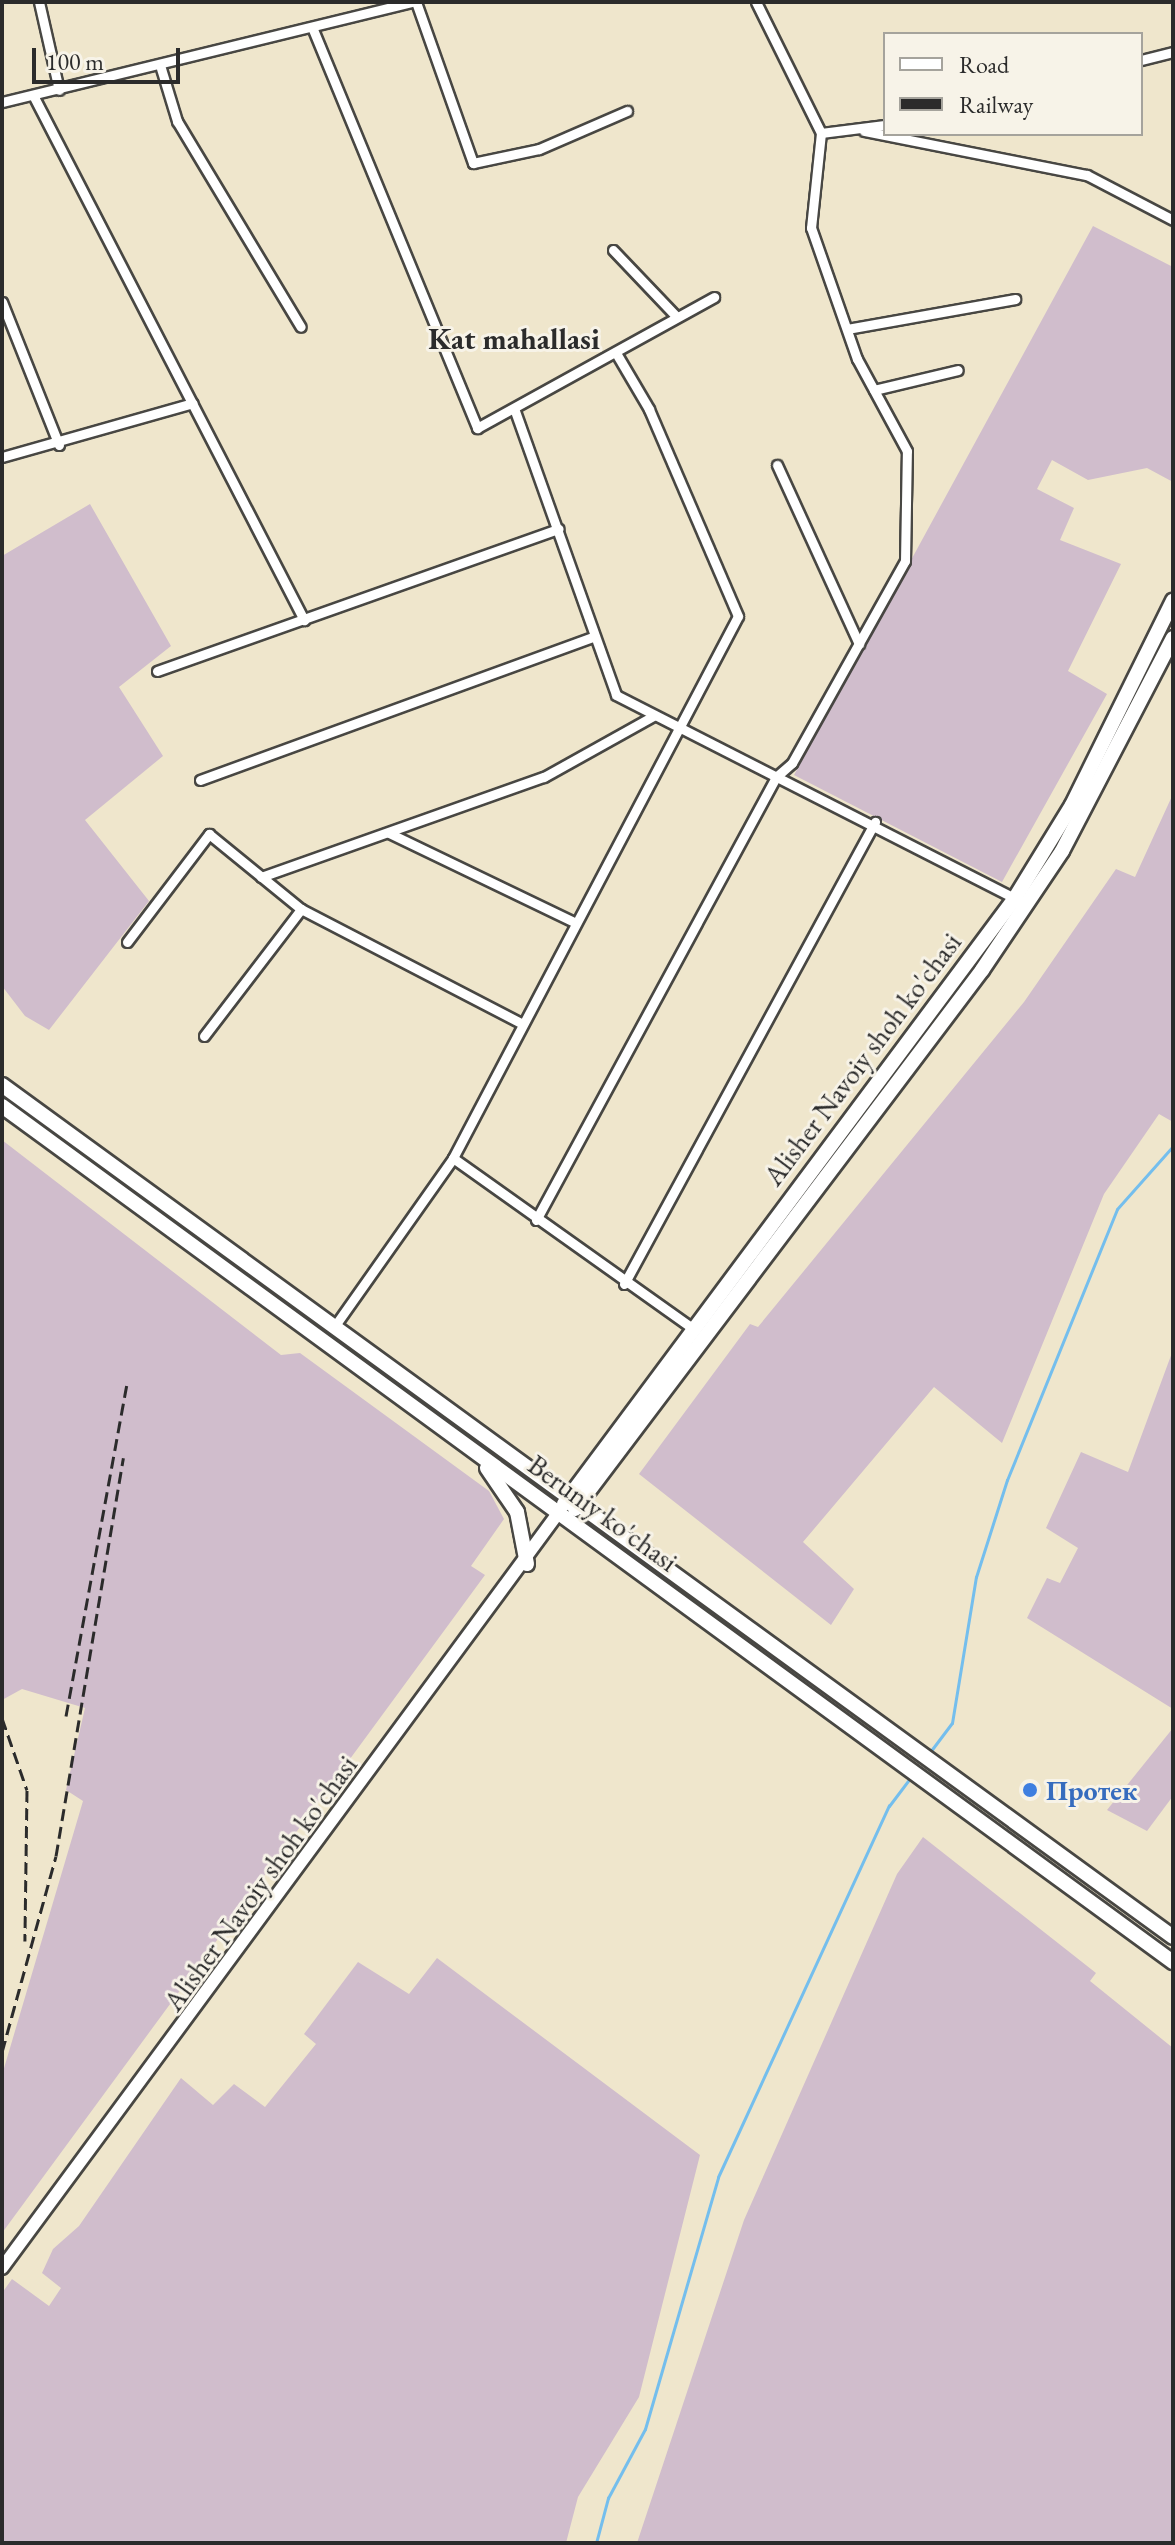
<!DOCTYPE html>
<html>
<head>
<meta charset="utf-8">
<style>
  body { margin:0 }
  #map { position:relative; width:1175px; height:2545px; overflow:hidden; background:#efe6cc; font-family:"EB Garamond",serif }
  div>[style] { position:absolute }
  .industrial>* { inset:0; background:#d0bdcc }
  .stream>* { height:3px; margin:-1.5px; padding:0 1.5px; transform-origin:1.5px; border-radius:1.5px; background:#74beed }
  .roads { filter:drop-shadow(2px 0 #484743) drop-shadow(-2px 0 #484743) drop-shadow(0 2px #484743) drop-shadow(0 -2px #484743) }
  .minor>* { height:9px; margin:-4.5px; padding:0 4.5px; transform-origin:4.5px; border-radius:4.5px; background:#fff }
  .tertiary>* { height:12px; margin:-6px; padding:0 6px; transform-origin:6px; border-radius:6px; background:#fff }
  .secondary>* { height:14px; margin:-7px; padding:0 7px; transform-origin:7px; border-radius:7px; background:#fff }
  .rail>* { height:3px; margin-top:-1.5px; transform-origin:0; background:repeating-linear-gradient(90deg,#2b2b2b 0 12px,transparent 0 18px) }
  .dots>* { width:22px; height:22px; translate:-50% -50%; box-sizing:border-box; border:4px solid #f7f3e8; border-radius:50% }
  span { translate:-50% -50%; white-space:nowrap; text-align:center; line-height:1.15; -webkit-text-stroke:6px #f7f3e8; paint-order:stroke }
  .street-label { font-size:28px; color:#2b2b2b }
  .shop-label { font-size:28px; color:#366cbe; font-weight:700 }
  .left { translate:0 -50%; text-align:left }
  .neighbourhood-label { font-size:30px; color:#2b2b2b; font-weight:700 }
  .frame { position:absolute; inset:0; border:4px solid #2b2b2b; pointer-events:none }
  .legend { position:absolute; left:883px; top:32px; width:260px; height:104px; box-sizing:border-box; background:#f7f3e8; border:2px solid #a5a39c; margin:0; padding:10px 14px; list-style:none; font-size:24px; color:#2b2b2b }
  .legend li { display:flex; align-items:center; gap:16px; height:40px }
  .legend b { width:40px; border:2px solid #a5a39c }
  .scale { position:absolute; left:32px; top:48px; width:148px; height:36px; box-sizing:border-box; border:4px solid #2b2b2b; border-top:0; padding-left:10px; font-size:24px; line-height:28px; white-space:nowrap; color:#2b2b2b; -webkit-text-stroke:6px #f7f3e8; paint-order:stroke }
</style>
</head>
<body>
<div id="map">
  <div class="industrial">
    <div style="clip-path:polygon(1093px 226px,1173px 267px,1173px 482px,1147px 468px,1088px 480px,1052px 460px,1037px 489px,1074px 508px,1060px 540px,1121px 564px,1068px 671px,1107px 694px,1002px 882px,794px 775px)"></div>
    <div style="clip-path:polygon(90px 504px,171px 646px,119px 687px,163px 756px,85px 820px,149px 901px,49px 1030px,25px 1016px,2px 986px,2px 556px)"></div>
    <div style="clip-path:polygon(1173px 794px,1173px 1122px,1159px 1114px,1104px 1194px,1002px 1443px,934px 1387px,803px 1542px,854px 1589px,831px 1625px,639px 1474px,750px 1324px,758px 1327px,1024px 1002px,1116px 869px,1135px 877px)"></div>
    <div style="clip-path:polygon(2px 1140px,281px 1355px,300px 1353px,489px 1491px,504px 1519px,471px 1566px,485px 1575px,2px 2233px,2px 2075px,83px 1801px,66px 1790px,85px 1708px,22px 1689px,2px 1700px)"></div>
    <div style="clip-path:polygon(1173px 1350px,1173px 1709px,1027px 1618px,1047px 1578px,1060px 1583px,1078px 1548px,1046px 1528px,1081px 1452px,1128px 1472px)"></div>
    <div style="clip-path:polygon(1173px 1728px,1173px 1796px,1147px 1831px,1107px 1810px)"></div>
    <div style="clip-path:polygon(923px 1837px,1096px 1973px,1090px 1981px,1173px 2048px,1173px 2543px,637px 2543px,744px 2220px,897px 1874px)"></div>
    <div style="clip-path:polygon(437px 1958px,700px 2155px,639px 2397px,578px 2497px,566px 2543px,2px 2543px,2px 2293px,12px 2279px,49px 2306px,61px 2288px,42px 2273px,53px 2249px,79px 2226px,181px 2078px,213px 2105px,234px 2084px,265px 2107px,316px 2044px,304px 2034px,358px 1962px,409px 1994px)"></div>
  </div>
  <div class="stream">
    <div style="left:930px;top:1752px;width:36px;rotate:-53deg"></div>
    <div style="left:952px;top:1723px;width:148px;rotate:-80.7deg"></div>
    <div style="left:976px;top:1577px;width:102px;rotate:-72.3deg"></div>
    <div style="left:1007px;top:1480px;width:292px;rotate:-67.9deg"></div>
    <div style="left:1117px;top:1209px;width:84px;rotate:-48.4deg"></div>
    <div style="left:596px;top:2543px;width:47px;rotate:-75.1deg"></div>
    <div style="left:608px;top:2498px;width:78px;rotate:-61.8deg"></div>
    <div style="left:645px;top:2429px;width:262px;rotate:-73.8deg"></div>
    <div style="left:718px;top:2177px;width:409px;rotate:-65.3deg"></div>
    <div style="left:889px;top:1806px;width:36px;rotate:-53deg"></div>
  </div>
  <div class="roads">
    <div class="minor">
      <div style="left:39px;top:2px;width:90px;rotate:77.2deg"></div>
      <div style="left:416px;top:2px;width:171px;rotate:70.5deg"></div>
      <div style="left:473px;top:163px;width:67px;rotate:-12deg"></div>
      <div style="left:539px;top:149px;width:96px;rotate:-23.4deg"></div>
      <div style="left:756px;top:2px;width:146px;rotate:63.6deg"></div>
      <div style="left:821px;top:133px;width:64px;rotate:-7.1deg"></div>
      <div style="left:312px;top:27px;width:434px;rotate:67.6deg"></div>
      <div style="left:477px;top:428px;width:271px;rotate:-28.9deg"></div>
      <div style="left:1141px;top:60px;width:33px;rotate:-14deg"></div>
      <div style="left:160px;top:65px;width:59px;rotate:73.1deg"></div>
      <div style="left:177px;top:121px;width:240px;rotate:59deg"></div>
      <div style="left:34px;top:97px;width:589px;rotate:62.69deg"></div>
      <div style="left:2px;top:102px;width:421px;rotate:-13.7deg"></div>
      <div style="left:864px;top:131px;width:227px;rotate:11.2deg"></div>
      <div style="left:1087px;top:175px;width:97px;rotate:27.6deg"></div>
      <div style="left:613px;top:250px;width:90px;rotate:46.4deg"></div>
      <div style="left:2px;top:302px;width:154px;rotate:68.3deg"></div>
      <div style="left:847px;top:329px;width:171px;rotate:-10.1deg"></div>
      <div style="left:874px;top:390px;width:86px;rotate:-13.4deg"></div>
      <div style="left:515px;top:411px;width:301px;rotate:70.4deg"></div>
      <div style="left:616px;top:695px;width:448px;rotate:27deg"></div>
      <div style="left:2px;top:457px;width:198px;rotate:-15.8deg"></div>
      <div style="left:777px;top:465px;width:197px;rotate:65.4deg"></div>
      <div style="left:157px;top:671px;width:426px;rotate:-19.5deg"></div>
      <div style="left:200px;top:780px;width:420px;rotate:-20deg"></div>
      <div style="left:389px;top:833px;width:203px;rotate:25.7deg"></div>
      <div style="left:261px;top:877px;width:300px;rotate:-19.5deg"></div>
      <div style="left:544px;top:777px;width:125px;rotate:-29.2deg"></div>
      <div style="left:127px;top:942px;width:136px;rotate:-52.8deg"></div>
      <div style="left:209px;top:834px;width:119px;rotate:39.2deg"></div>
      <div style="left:301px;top:909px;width:246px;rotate:27.4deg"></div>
      <div style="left:204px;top:1036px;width:160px;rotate:-52.6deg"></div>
      <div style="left:453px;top:1158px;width:293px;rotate:35.4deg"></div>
      <div style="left:536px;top:1220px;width:504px;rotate:-61.55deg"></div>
      <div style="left:776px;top:777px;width:21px;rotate:-41deg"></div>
      <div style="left:792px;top:763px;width:231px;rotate:-60.8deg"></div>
      <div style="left:905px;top:561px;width:110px;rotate:-89deg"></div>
      <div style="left:907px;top:451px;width:105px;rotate:-118.5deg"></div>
      <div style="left:857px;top:359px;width:139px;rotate:-109.3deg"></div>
      <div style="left:811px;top:228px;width:96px;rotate:-84deg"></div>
      <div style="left:624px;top:1284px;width:526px;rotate:-61.49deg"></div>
      <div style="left:334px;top:1327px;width:207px;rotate:-54.8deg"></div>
      <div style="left:453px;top:1158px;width:612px;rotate:-62.26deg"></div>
      <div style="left:738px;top:616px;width:225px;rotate:-113.3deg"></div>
      <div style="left:649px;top:409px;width:65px;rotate:-120.5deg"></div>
    </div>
    <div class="tertiary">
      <div style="left:2px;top:2268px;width:939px;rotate:-53.62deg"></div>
    </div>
    <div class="secondary">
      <div style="left:2px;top:1085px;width:1448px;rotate:36.04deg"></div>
      <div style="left:2px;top:1106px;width:1451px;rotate:36.17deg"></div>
      <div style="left:487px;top:1468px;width:53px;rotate:55.7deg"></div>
      <div style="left:517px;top:1512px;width:53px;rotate:79.1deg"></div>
      <div style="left:564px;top:1504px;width:755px;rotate:-53.34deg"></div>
      <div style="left:1015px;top:898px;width:109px;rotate:-58.5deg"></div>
      <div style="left:1072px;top:805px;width:228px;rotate:-63.7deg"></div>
      <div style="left:575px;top:1509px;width:675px;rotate:-52.94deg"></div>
      <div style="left:982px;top:970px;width:143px;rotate:-56.1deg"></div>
      <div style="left:1062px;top:851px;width:240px;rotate:-62.5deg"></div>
    </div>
  </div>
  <div class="rail">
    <div style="left:66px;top:1716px;width:340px;rotate:-79.6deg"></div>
    <div style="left:2px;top:1718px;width:76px;rotate:70.9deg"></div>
    <div style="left:27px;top:1790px;width:151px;rotate:90.8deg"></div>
    <div style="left:2px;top:2052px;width:203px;rotate:-74.6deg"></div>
    <div style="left:56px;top:1856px;width:404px;rotate:-80.4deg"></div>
  </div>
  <div class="dots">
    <div style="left:1030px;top:1790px;background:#3f7fe0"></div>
  </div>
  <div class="street-label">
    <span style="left:862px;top:1059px;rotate:-53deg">Alisher Navoiy shoh ko'chasi</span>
    <span style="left:603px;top:1513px;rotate:36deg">Beruniy ko'chasi</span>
    <span style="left:260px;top:1883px;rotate:-54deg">Alisher Navoiy shoh ko'chasi</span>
  </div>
  <div class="shop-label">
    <span class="left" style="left:1046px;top:1790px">Протек</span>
  </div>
  <div class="neighbourhood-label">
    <span style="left:514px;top:339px">Kat mahallasi</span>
  </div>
  <div class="frame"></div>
  <ul class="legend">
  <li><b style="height:10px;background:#fff"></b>Road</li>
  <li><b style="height:10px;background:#2b2b2b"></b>Railway</li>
  </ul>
  <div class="scale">100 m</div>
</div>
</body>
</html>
